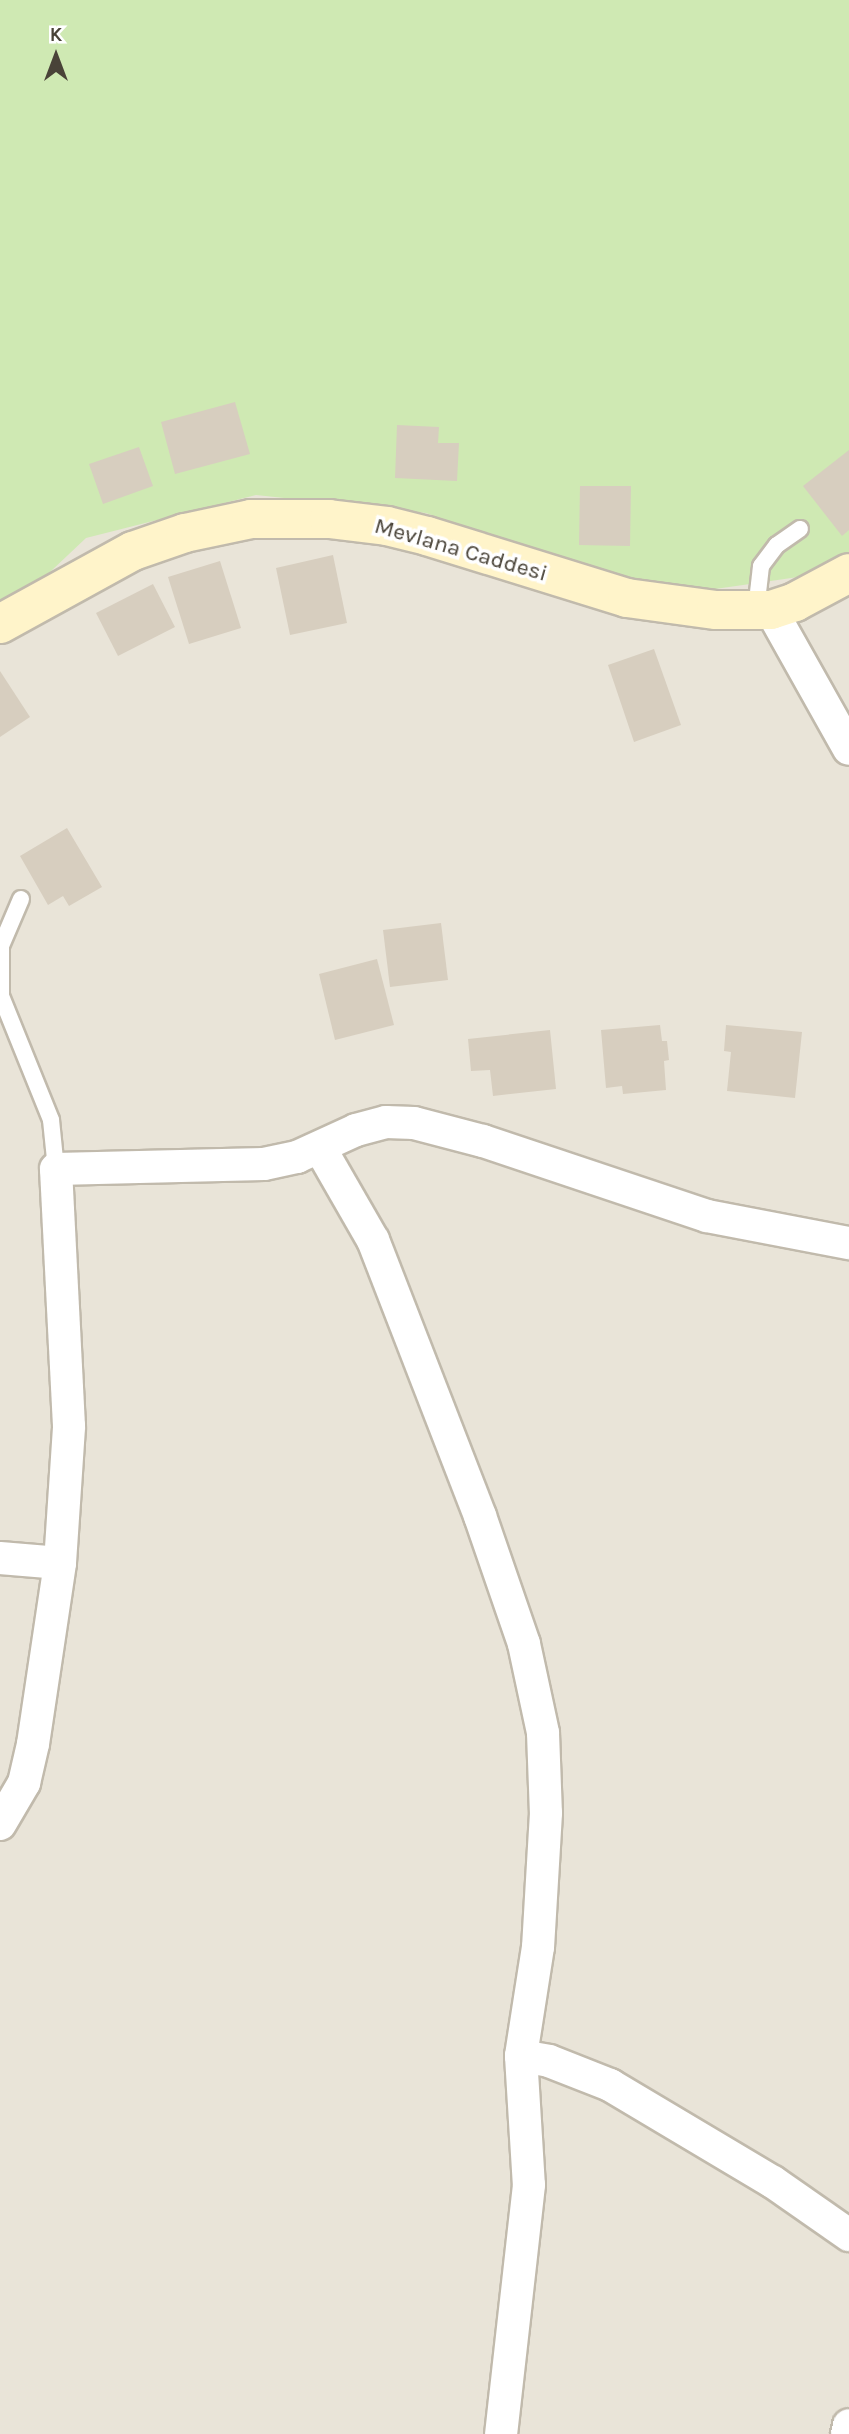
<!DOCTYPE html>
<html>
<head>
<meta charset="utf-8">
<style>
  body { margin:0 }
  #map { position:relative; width:849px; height:2434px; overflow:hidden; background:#f5f2ea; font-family:Karla,sans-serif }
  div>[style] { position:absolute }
  .residential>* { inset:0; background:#e9e4d8 }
  .green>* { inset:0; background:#cfe9b3 }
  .building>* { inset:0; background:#d7cebf }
  .roads { filter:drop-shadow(2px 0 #c1baac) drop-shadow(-2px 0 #c1baac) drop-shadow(0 2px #c1baac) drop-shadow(0 -2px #c1baac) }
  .lane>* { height:16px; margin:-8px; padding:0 8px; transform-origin:8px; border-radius:8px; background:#fff }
  .street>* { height:32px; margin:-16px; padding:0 16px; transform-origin:16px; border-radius:16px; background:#fff }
  .secondary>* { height:38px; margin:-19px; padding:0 19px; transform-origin:19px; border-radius:19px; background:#fff4ca }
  span { translate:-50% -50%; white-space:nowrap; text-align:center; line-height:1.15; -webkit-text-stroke:7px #fff; paint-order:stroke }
  .street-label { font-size:23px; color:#494338 }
  .north { position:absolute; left:21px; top:21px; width:70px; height:70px; -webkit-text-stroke:5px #fff; paint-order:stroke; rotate:0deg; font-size:19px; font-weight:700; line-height:28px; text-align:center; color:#494338 }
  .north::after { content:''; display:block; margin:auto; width:24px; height:32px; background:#494338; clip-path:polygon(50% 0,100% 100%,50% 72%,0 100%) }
</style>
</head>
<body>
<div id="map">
  <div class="residential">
    <div style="clip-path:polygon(0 0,849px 0,849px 2434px,0 2434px)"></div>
  </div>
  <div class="green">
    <div style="clip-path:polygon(0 0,849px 0,849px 552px,805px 576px,708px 590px,640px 582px,537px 553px,426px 513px,256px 495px,86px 538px,32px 589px,0 606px)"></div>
  </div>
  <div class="building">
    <div style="clip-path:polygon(235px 402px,250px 454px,175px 474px,161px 422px)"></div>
    <div style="clip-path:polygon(397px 425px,439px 427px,438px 443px,459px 443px,457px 481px,395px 478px)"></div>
    <div style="clip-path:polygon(139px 447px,153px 486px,103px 504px,89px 464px)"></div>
    <div style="clip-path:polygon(849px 450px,849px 530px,842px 536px,803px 486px)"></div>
    <div style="clip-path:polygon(580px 486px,631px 486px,630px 546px,579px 545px)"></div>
    <div style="clip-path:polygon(333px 555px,347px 623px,290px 635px,276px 568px)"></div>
    <div style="clip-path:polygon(220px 561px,241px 628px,189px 644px,168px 577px)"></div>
    <div style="clip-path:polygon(153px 584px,175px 627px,118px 656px,96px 613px)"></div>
    <div style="clip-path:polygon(654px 649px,681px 725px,634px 742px,608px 665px)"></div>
    <div style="clip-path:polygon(0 671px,30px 717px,0 737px)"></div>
    <div style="clip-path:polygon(67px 828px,102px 887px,69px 906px,63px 896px,48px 905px,20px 856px)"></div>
    <div style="clip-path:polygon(441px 923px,448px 980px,390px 987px,383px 930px)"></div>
    <div style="clip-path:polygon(377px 959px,394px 1025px,335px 1040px,319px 974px)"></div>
    <div style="clip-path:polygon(660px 1025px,662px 1041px,667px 1041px,669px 1060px,664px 1061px,666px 1090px,623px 1094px,622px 1086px,606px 1088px,601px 1030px)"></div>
    <div style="clip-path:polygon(726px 1025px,802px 1032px,795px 1098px,727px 1091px,731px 1052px,724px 1051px)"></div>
    <div style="clip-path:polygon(550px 1030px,556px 1089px,493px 1096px,490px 1070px,471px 1071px,468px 1039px)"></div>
  </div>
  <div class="roads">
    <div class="lane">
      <div style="left:756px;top:610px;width:44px;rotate:-83.5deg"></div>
      <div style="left:761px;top:566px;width:26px;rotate:-53deg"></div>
      <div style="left:777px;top:545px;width:28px;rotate:-35deg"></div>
      <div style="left:21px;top:899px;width:51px;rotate:113.1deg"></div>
      <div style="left:1px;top:946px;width:50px;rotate:90deg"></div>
      <div style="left:1px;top:996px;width:134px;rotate:68deg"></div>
      <div style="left:51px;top:1120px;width:49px;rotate:84.2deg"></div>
    </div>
    <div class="street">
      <div style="left:771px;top:610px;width:159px;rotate:60.7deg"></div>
      <div style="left:320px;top:1148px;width:106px;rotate:60.1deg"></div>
      <div style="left:373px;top:1240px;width:296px;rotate:68.8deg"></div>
      <div style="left:480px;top:1516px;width:135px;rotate:71deg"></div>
      <div style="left:524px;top:1644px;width:91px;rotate:77.9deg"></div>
      <div style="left:543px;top:1733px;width:80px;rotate:87.9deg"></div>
      <div style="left:546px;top:1813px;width:134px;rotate:93.4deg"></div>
      <div style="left:538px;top:1947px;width:110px;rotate:98.9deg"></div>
      <div style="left:521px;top:2056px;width:129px;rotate:86.5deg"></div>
      <div style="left:529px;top:2185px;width:251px;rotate:96.4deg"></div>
      <div style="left:0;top:1558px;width:60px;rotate:4.8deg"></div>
      <div style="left:60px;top:1563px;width:137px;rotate:-86.2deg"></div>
      <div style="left:69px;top:1426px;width:257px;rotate:-92.9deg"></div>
      <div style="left:56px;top:1169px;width:208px;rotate:-1.4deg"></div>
      <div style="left:264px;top:1164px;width:34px;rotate:-12deg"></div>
      <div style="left:297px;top:1157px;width:65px;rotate:-24.6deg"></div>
      <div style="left:356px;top:1130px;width:31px;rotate:-15deg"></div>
      <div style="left:386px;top:1122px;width:28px;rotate:2deg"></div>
      <div style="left:414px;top:1123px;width:71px;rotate:14.6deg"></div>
      <div style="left:483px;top:1141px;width:236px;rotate:18.5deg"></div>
      <div style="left:707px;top:1216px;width:145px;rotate:10.8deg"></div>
      <div style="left:0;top:1824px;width:48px;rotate:-59.7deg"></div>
      <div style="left:24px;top:1783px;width:40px;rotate:-77deg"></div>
      <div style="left:33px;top:1744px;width:183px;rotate:-81.5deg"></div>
      <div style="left:521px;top:2056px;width:28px;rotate:10deg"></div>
      <div style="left:549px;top:2061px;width:66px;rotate:21.5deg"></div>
      <div style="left:610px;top:2085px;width:190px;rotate:30.8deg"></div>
      <div style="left:773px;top:2182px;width:93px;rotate:34.9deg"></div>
      <div style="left:847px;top:2434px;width:9px;rotate:-77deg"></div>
    </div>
    <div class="secondary">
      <div style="left:0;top:624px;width:152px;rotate:-28.8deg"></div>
      <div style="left:133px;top:551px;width:55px;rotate:-19.1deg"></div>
      <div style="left:185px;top:533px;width:67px;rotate:-12deg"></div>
      <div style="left:251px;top:519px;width:78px"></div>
      <div style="left:329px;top:519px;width:58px;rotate:6.9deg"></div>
      <div style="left:387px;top:526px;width:41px;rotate:14deg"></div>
      <div style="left:427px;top:536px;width:209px;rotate:17.2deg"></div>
      <div style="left:627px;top:598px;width:90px;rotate:7.7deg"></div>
      <div style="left:716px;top:610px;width:55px"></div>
      <div style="left:771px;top:610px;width:25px;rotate:-18deg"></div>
      <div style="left:795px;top:602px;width:61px;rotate:-28.2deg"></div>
    </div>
  </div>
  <div class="street-label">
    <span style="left:461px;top:550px;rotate:16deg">Mevlana Caddesi</span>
  </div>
  <div class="north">K</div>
</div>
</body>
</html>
